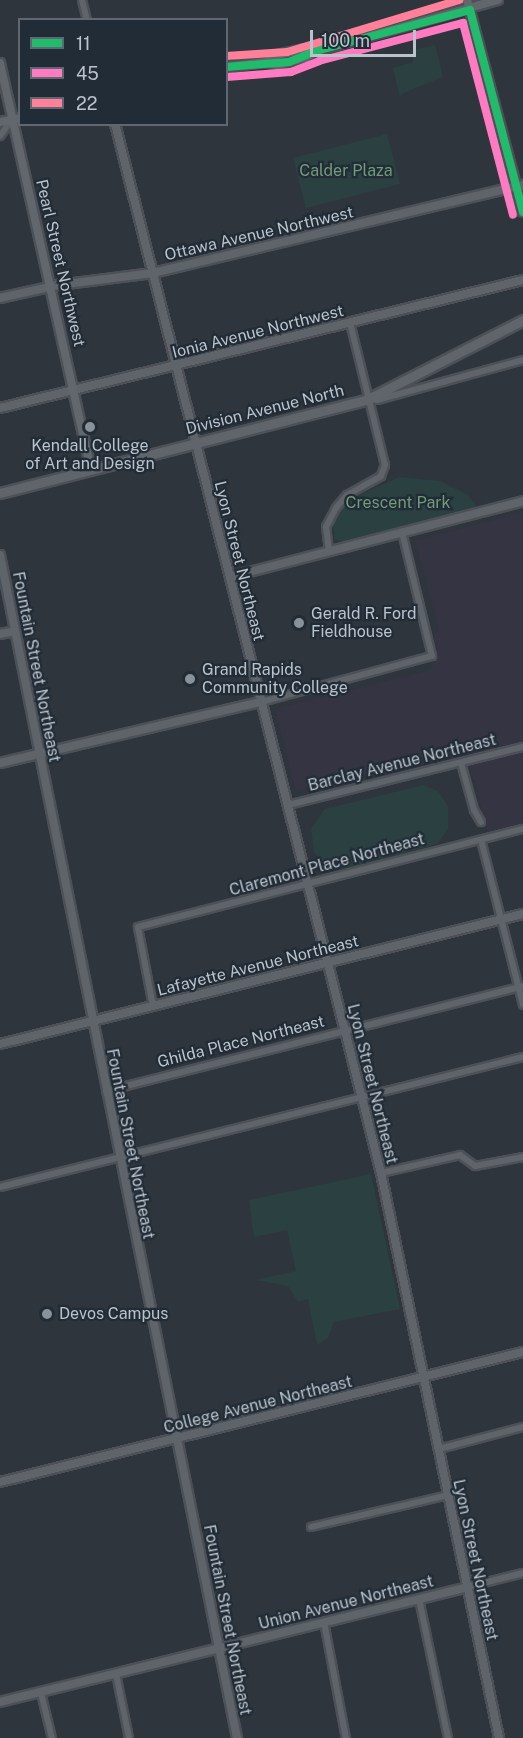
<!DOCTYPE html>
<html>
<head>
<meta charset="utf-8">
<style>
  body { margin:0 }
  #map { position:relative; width:523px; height:1738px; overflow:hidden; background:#2e353c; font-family:"Public Sans",sans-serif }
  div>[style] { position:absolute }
  .medical>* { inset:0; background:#343442 }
  .green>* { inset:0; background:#2b4041 }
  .roads { filter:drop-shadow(2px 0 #4d5157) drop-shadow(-2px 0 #4d5157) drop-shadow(0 2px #4d5157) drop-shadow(0 -2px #4d5157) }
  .minor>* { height:6px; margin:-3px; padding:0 3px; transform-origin:3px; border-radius:3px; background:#5e6469 }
  .tertiary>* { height:8px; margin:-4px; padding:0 4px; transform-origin:4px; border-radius:4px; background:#5e6469 }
  .secondary>* { height:8px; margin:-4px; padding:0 4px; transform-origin:4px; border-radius:4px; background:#62676e }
  .primary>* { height:9px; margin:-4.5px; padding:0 4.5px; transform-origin:4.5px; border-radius:4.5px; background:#60656b }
  .bus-1>* { height:8px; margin:-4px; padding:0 4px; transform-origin:4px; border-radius:4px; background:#20bc6c }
  .bus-2>* { height:8px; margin:-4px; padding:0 4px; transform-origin:4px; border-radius:4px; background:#fe7ac1 }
  .bus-3>* { height:8px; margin:-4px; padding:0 4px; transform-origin:4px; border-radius:4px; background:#ff8098 }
  .dots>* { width:16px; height:16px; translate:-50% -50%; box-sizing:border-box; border:3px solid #212c37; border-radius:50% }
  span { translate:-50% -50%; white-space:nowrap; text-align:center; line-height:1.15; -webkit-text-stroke:4.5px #212c37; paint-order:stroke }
  .park-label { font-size:16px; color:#729b78 }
  .street-label { font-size:16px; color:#bac2cb }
  .poi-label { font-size:16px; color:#bac2cb }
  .left { translate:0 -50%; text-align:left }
  .legend { position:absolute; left:18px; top:18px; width:210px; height:108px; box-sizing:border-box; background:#212c37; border:2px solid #5e6872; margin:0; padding:8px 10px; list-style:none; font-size:18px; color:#bac2cb }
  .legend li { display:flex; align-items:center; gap:12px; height:30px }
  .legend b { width:30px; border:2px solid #5e6872 }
  .scale { position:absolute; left:310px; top:30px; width:106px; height:27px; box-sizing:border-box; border:3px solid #bac2cb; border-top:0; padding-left:8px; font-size:18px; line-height:21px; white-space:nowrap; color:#bac2cb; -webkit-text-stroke:4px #212c37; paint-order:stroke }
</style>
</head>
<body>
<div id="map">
  <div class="medical">
    <div style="clip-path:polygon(523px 512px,523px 825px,488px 834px,465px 749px,296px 791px,275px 709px,430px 670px,438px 651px,433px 633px,439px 631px,415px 541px)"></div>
  </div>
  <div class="green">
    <div style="clip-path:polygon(435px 45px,443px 77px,403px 93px,400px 97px,393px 68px,413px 62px,411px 51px)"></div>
    <div style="clip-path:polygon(387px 134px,400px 184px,306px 208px,293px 158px)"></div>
    <div style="clip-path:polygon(399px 477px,440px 481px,468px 495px,477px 507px,342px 542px,334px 539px,334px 522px,349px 500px)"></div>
    <div style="clip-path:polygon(423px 785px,438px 791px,448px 806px,448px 829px,437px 844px,347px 869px,324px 863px,314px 852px,311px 828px,325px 809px)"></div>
    <div style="clip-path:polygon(371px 1174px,400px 1309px,334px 1322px,328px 1338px,317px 1345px,308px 1299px,298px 1302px,288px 1286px,255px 1280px,296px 1271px,287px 1230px,254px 1237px,249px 1200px)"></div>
  </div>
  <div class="roads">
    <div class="minor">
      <div style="left:82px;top:0;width:21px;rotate:76deg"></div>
      <div style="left:0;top:136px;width:19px;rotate:-55deg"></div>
      <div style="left:369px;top:399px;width:8px;rotate:7deg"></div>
      <div style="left:377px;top:400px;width:151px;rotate:-15.3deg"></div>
      <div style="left:329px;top:551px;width:24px;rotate:-97deg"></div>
      <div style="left:326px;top:527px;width:21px;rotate:-62deg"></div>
      <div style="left:336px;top:508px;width:17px;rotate:-50deg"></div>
      <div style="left:347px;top:495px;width:39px;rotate:-29deg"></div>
      <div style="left:381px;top:476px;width:12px;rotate:-70deg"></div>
      <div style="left:385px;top:465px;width:146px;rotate:-103.8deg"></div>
      <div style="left:261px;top:702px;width:177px;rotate:-15.1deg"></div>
      <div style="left:432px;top:656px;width:128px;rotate:-103.6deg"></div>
      <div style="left:461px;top:763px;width:49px;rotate:74.5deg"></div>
      <div style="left:474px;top:810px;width:14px;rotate:60deg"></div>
      <div style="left:288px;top:805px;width:242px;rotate:-13.9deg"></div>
      <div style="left:481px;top:840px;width:170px;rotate:75.7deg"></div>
      <div style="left:153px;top:1006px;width:80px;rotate:-100.8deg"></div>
      <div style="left:138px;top:927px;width:397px;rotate:-14.3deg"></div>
      <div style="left:106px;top:1091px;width:430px;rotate:-14.1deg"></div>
      <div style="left:381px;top:1173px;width:81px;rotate:-12.8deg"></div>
      <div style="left:460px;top:1155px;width:19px;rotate:36deg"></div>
      <div style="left:475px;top:1166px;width:49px;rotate:-10.6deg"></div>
      <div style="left:0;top:1187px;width:539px;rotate:-13.96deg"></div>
      <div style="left:439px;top:1449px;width:87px;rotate:-14.7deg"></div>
      <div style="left:311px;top:1527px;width:141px;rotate:-13.1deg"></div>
      <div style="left:467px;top:1587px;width:58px;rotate:-14deg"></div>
      <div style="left:419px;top:1599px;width:142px;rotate:78.2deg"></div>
      <div style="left:324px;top:1622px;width:118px;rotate:79.3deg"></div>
      <div style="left:116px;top:1674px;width:65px;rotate:78.5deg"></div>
      <div style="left:41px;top:1693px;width:46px;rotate:76.3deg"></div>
    </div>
    <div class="tertiary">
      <div style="left:115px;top:124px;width:1082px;rotate:75.77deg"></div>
      <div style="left:381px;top:1173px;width:577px;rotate:78.2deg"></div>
      <div style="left:0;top:298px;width:59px;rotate:-12.6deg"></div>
      <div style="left:58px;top:285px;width:96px;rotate:-7.2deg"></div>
      <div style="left:153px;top:273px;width:380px;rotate:-13.4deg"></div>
      <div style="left:0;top:408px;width:538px;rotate:-13.75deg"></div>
      <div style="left:0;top:555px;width:1207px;rotate:78.67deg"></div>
      <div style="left:230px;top:577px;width:303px;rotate:-14.5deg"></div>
      <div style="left:0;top:634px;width:15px;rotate:-11deg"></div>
      <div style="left:0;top:763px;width:268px;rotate:-13.2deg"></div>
      <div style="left:0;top:1044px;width:539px;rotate:-13.96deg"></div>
      <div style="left:0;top:1482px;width:539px;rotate:-13.96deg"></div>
      <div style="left:0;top:1702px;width:481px;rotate:-13.8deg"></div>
    </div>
    <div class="secondary">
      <div style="left:467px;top:0;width:219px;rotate:75.2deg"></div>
      <div style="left:266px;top:62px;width:11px;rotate:15deg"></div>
      <div style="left:277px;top:65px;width:30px;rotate:-14deg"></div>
      <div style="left:306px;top:58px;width:12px;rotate:-35deg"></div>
      <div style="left:316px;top:51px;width:189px;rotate:-15.7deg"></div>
      <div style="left:0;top:63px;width:417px;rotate:77.4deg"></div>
      <div style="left:226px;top:67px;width:40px;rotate:-7.1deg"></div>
      <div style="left:266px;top:62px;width:13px;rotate:-32deg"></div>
      <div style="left:277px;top:55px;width:29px;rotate:-12deg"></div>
      <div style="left:305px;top:49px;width:11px;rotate:10deg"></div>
      <div style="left:0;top:122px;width:20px;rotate:-11deg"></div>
    </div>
    <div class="primary">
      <div style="left:0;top:493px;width:380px;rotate:-14.3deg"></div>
      <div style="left:368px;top:399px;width:174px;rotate:-27deg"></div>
    </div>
  </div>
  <div class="bus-1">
    <div style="left:226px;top:67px;width:63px;rotate:-4.5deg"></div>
    <div style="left:289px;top:62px;width:29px;rotate:-22deg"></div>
    <div style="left:316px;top:51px;width:159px;rotate:-14.9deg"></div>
    <div style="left:470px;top:10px;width:209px;rotate:75.3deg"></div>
  </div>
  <div class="bus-2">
    <div style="left:227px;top:77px;width:64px;rotate:-4.5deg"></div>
    <div style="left:291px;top:72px;width:30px;rotate:-21deg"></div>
    <div style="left:319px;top:61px;width:149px;rotate:-14.8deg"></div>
    <div style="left:463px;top:23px;width:198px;rotate:75.4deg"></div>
  </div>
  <div class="bus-3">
    <div style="left:226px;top:56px;width:61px;rotate:-3.8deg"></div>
    <div style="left:287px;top:52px;width:180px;rotate:-16.8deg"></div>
  </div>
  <div class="dots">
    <div style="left:90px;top:427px;background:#899199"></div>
    <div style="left:299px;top:623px;background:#899199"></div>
    <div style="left:190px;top:679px;background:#899199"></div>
    <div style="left:47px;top:1314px;background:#899199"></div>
  </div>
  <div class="park-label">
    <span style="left:346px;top:171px">Calder Plaza</span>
    <span style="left:398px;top:503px">Crescent Park</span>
  </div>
  <div class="street-label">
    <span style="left:259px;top:234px;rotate:-13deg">Ottawa Avenue Northwest</span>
    <span style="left:60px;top:263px;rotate:77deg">Pearl Street Northwest</span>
    <span style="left:258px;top:332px;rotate:-14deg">Ionia Avenue Northwest</span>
    <span style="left:265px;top:410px;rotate:-14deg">Division Avenue North</span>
    <span style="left:239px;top:561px;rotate:76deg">Lyon Street Northeast</span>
    <span style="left:36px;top:667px;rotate:79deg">Fountain Street Northeast</span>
    <span style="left:402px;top:763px;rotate:-14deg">Barclay Avenue Northeast</span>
    <span style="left:327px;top:865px;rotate:-15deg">Claremont Place Northeast</span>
    <span style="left:258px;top:966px;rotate:-14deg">Lafayette Avenue Northeast</span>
    <span style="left:241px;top:1042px;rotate:-14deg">Ghilda Place Northeast</span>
    <span style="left:372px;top:1084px;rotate:76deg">Lyon Street Northeast</span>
    <span style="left:130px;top:1144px;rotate:79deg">Fountain Street Northeast</span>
    <span style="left:258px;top:1405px;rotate:-14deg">College Avenue Northeast</span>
    <span style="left:475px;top:1560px;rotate:78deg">Lyon Street Northeast</span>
    <span style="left:346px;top:1603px;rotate:-14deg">Union Avenue Northeast</span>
    <span style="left:227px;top:1620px;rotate:79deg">Fountain Street Northeast</span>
  </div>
  <div class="poi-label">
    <span style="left:90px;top:455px">Kendall College<br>of Art and Design</span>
    <span class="left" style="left:311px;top:623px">Gerald R. Ford<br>Fieldhouse</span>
    <span class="left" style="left:202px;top:679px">Grand Rapids<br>Community College</span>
    <span class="left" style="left:59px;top:1314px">Devos Campus</span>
  </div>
  <ul class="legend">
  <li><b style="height:8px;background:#20bc6c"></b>11</li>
  <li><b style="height:8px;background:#fe7ac1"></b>45</li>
  <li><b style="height:8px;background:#ff8098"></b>22</li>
  </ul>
  <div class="scale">100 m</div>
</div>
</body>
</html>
